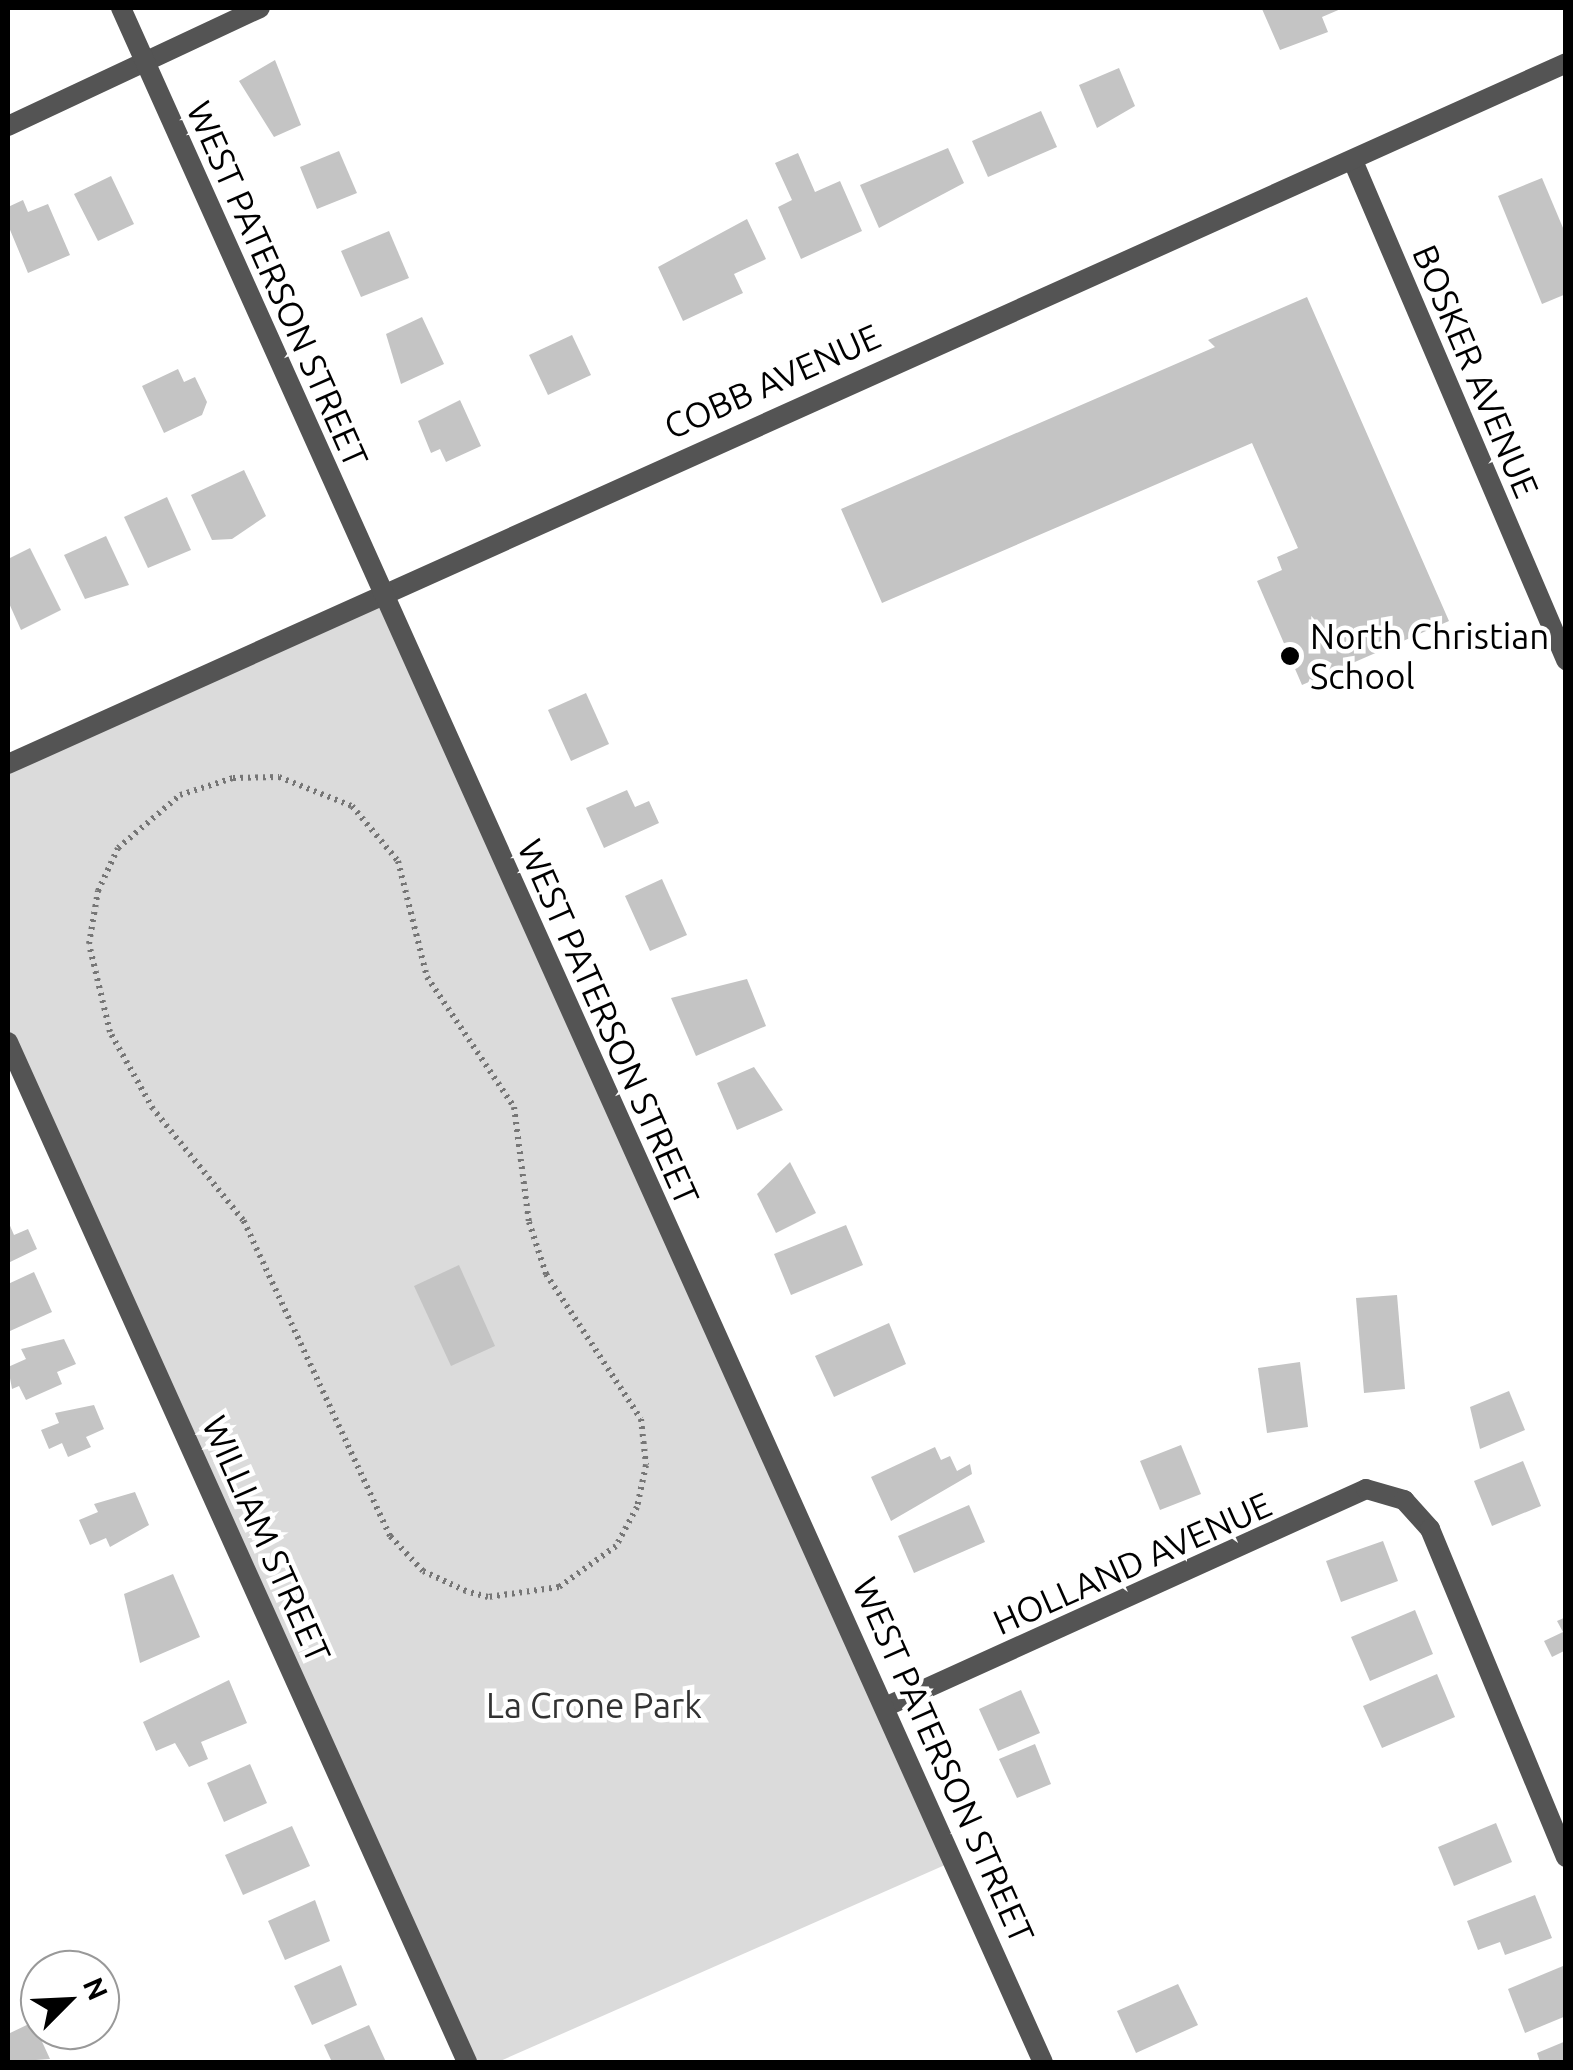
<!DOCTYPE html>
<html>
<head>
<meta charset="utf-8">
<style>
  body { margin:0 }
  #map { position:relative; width:1573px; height:2070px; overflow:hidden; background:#fff; font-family:Ubuntu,sans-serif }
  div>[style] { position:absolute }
  .green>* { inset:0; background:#dbdbdb }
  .building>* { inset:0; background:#c4c4c4 }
  .path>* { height:6px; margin-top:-3px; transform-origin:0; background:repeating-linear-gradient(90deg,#767676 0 2.5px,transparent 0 7.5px) }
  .minor>* { height:20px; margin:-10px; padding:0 10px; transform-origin:10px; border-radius:10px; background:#545454 }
  .tertiary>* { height:20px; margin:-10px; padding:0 10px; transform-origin:10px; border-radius:10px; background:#545454 }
  .dots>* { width:28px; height:28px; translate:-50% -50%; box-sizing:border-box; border:5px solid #fff; border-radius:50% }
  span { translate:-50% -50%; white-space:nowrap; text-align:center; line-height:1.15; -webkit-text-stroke:9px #fff; paint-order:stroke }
  .street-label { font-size:35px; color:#000 }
  .poi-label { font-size:35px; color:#000 }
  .left { translate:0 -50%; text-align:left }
  .park-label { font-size:35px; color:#323232 }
  .frame { position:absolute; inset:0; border:10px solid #000; pointer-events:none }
  .north { position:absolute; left:20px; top:1950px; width:100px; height:100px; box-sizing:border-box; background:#fff; border:2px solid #999; border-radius:50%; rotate:66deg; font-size:28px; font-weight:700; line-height:40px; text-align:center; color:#000 }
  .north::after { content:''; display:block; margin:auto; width:35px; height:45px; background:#000; clip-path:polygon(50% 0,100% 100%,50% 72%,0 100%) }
</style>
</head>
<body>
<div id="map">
  <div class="green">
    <div style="clip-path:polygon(377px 591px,954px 1861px,498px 2062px,467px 2062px,8px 1042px,8px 764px)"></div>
  </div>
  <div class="building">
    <div style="clip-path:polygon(1343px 8px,1322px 17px,1328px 32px,1280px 50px,1262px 9px)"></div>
    <div style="clip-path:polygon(275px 60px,301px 125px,274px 137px,239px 81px)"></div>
    <div style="clip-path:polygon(1119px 68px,1135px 106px,1097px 128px,1079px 85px)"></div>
    <div style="clip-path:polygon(1041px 111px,1057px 147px,988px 177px,972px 141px)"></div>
    <div style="clip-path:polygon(948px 148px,964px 183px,879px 228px,860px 185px)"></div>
    <div style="clip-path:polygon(339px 151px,357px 193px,317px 209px,300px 167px)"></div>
    <div style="clip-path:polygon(798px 153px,815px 192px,840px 181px,862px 231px,801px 259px,778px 207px,792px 200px,775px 163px)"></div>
    <div style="clip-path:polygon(111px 176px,134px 224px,98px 241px,74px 194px)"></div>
    <div style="clip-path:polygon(1542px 178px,1566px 235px,1566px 294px,1542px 304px,1498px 196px)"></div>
    <div style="clip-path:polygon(23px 200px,28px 212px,48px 204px,70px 255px,28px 273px,8px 225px,8px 207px)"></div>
    <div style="clip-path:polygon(747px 219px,766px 259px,734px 274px,743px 293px,683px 321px,658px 267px)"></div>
    <div style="clip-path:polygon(389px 231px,409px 278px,361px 297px,341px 251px)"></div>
    <div style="clip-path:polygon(1307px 297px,1449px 621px,1302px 685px,1257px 581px,1282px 570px,1277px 557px,1298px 548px,1252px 443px,882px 603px,841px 509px,1215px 347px,1208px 340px)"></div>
    <div style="clip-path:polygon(422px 317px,444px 364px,401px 384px,386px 334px)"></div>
    <div style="clip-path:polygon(572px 335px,591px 375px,548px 395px,529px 355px)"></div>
    <div style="clip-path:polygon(178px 369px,184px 382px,195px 377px,207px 402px,202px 415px,164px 433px,142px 386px)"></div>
    <div style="clip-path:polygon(460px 400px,481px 446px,446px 462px,440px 449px,431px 453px,418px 421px)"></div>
    <div style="clip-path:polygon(244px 470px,266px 516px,232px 539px,212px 540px,191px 495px)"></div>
    <div style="clip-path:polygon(167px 497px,191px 550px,148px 568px,124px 517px)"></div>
    <div style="clip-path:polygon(106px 536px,129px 585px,85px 599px,64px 555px)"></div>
    <div style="clip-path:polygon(30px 548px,61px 610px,21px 630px,8px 601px,8px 559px)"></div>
    <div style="clip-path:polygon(586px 693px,609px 744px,571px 761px,548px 710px)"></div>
    <div style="clip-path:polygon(627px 790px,635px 807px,649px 801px,659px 823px,604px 848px,586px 808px)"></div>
    <div style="clip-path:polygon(662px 879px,687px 935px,650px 951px,625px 896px)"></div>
    <div style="clip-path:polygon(747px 979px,766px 1026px,696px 1056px,671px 998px)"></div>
    <div style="clip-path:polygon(754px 1067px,783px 1110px,737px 1130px,717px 1083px)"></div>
    <div style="clip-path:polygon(790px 1162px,816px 1213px,776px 1233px,757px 1194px)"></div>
    <div style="clip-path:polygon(8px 1221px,14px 1235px,28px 1229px,37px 1249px,8px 1263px)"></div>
    <div style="clip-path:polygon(846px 1225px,863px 1265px,791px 1295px,774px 1254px)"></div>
    <div style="clip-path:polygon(459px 1265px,495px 1346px,451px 1366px,414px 1286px)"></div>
    <div style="clip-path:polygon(34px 1272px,52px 1312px,10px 1331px,8px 1284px)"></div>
    <div style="clip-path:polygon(1397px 1295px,1405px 1389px,1364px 1393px,1356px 1298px)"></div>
    <div style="clip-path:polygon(889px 1323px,906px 1364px,834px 1397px,815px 1356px)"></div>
    <div style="clip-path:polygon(64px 1339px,76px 1364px,57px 1372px,62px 1384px,26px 1400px,19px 1386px,12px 1389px,8px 1367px,26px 1359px,21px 1349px)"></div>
    <div style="clip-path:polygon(1300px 1362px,1308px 1427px,1267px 1433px,1258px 1368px)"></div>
    <div style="clip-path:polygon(1509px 1391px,1525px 1430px,1480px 1449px,1470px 1407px)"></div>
    <div style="clip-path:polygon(94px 1405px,104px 1429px,86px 1437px,91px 1447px,68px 1457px,62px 1443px,49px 1449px,41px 1430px,59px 1423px,55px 1413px)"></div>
    <div style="clip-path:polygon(1181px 1445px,1201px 1494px,1160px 1510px,1140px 1461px)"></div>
    <div style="clip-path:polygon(935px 1447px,941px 1460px,950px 1456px,957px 1471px,970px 1464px,972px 1474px,891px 1521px,871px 1477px)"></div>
    <div style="clip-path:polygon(1523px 1461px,1541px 1506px,1492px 1526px,1474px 1481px)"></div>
    <div style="clip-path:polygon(135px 1492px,149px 1525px,110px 1547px,106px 1538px,90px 1545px,79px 1520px,98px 1512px,94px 1504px)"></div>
    <div style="clip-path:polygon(969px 1505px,985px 1542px,914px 1573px,898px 1536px)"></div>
    <div style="clip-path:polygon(1383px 1541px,1398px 1581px,1341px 1602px,1326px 1561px)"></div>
    <div style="clip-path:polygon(173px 1574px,200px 1637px,140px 1663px,124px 1594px)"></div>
    <div style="clip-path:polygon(1415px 1610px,1433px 1654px,1370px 1681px,1351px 1637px)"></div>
    <div style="clip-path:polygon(1566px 1617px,1566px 1650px,1552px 1657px,1544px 1641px,1563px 1632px,1557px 1621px)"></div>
    <div style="clip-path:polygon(1437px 1674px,1455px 1717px,1382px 1748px,1363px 1706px)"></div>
    <div style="clip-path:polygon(229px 1680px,247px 1723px,201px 1742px,208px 1759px,189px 1767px,175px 1743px,156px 1751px,143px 1722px)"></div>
    <div style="clip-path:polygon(1021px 1690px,1040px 1733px,998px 1751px,979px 1709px)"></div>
    <div style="clip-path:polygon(1035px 1744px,1051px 1784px,1017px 1798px,999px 1759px)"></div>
    <div style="clip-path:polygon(250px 1764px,267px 1803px,224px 1822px,207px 1783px)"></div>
    <div style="clip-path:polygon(1496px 1823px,1512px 1862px,1454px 1886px,1438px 1847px)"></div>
    <div style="clip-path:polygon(292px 1826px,310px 1866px,243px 1895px,225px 1855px)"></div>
    <div style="clip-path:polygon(1535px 1895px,1552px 1938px,1505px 1955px,1500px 1942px,1478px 1950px,1467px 1921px)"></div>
    <div style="clip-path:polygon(315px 1900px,330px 1941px,285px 1960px,268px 1921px)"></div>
    <div style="clip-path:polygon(341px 1965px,357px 2005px,312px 2025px,294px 1986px)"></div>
    <div style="clip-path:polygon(1563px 1966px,1566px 2016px,1525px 2033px,1508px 1989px)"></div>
    <div style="clip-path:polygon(1178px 1984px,1198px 2025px,1136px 2053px,1117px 2011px)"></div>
    <div style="clip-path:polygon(33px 2022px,50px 2059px,8px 2062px,8px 2034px)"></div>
    <div style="clip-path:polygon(369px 2025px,386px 2062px,332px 2062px,324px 2045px)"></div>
    <div style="clip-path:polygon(1566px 2041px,1566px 2062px,1540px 2062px,1537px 2053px)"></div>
  </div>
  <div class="path">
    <div style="left:279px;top:777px;width:79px;rotate:21.7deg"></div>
    <div style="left:352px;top:806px;width:72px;rotate:50.1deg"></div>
    <div style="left:398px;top:861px;width:120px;rotate:76deg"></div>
    <div style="left:427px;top:977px;width:156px;rotate:56.2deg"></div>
    <div style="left:514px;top:1107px;width:116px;rotate:82.6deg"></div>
    <div style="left:529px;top:1222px;width:55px;rotate:71.9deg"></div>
    <div style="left:546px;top:1274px;width:173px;rotate:56.8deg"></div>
    <div style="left:641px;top:1419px;width:46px;rotate:83.8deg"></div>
    <div style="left:646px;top:1465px;width:43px;rotate:102.1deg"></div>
    <div style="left:637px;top:1507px;width:44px;rotate:118.3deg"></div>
    <div style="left:616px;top:1546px;width:70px;rotate:144.3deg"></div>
    <div style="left:559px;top:1587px;width:72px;rotate:172deg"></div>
    <div style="left:488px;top:1597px;width:23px;rotate:-165deg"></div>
    <div style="left:466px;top:1591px;width:47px;rotate:-155.1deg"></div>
    <div style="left:423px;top:1571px;width:48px;rotate:-133.3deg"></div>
    <div style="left:390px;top:1536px;width:349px;rotate:-114.9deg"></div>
    <div style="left:243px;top:1220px;width:143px;rotate:-129deg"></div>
    <div style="left:153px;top:1109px;width:88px;rotate:-119.2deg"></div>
    <div style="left:110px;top:1032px;width:90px;rotate:-103.4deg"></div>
    <div style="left:89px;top:944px;width:54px;rotate:-80.4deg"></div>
    <div style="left:98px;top:891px;width:47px;rotate:-65.1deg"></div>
    <div style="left:118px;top:848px;width:82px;rotate:-40.5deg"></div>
    <div style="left:180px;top:795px;width:56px;rotate:-17.8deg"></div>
    <div style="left:233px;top:778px;width:46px;rotate:-1.2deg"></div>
  </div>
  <div class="minor">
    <div style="left:8px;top:126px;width:278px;rotate:-25.1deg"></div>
    <div style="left:1353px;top:161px;width:543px;rotate:66.88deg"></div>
    <div style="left:8px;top:764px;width:1708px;rotate:-24.22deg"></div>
    <div style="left:8px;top:1042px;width:1119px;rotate:65.77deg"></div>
    <div style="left:885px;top:1707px;width:528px;rotate:-24.38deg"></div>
    <div style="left:1366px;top:1489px;width:40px;rotate:16deg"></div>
    <div style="left:1404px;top:1500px;width:39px;rotate:48deg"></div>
    <div style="left:1430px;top:1529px;width:355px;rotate:67.5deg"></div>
  </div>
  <div class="tertiary">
    <div style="left:121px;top:8px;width:2251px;rotate:65.83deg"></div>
  </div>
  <div class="dots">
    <div style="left:1290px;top:656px;background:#000"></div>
  </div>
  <div class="street-label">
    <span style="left:278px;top:284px;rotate:66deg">WEST PATERSON STREET</span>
    <span style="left:1476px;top:371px;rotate:67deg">BOSKER AVENUE</span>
    <span style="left:772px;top:381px;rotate:-24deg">COBB AVENUE</span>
    <span style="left:609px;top:1022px;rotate:66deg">WEST PATERSON STREET</span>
    <span style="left:267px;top:1539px;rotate:66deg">WILLIAM STREET</span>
    <span style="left:1132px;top:1563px;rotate:-24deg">HOLLAND AVENUE</span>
    <span style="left:944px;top:1760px;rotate:66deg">WEST PATERSON STREET</span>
  </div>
  <div class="poi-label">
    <span class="left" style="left:1310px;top:656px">North Christian<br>School</span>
  </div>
  <div class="park-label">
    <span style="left:594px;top:1705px">La Crone Park</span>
  </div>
  <div class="frame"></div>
  <div class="north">N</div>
</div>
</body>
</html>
